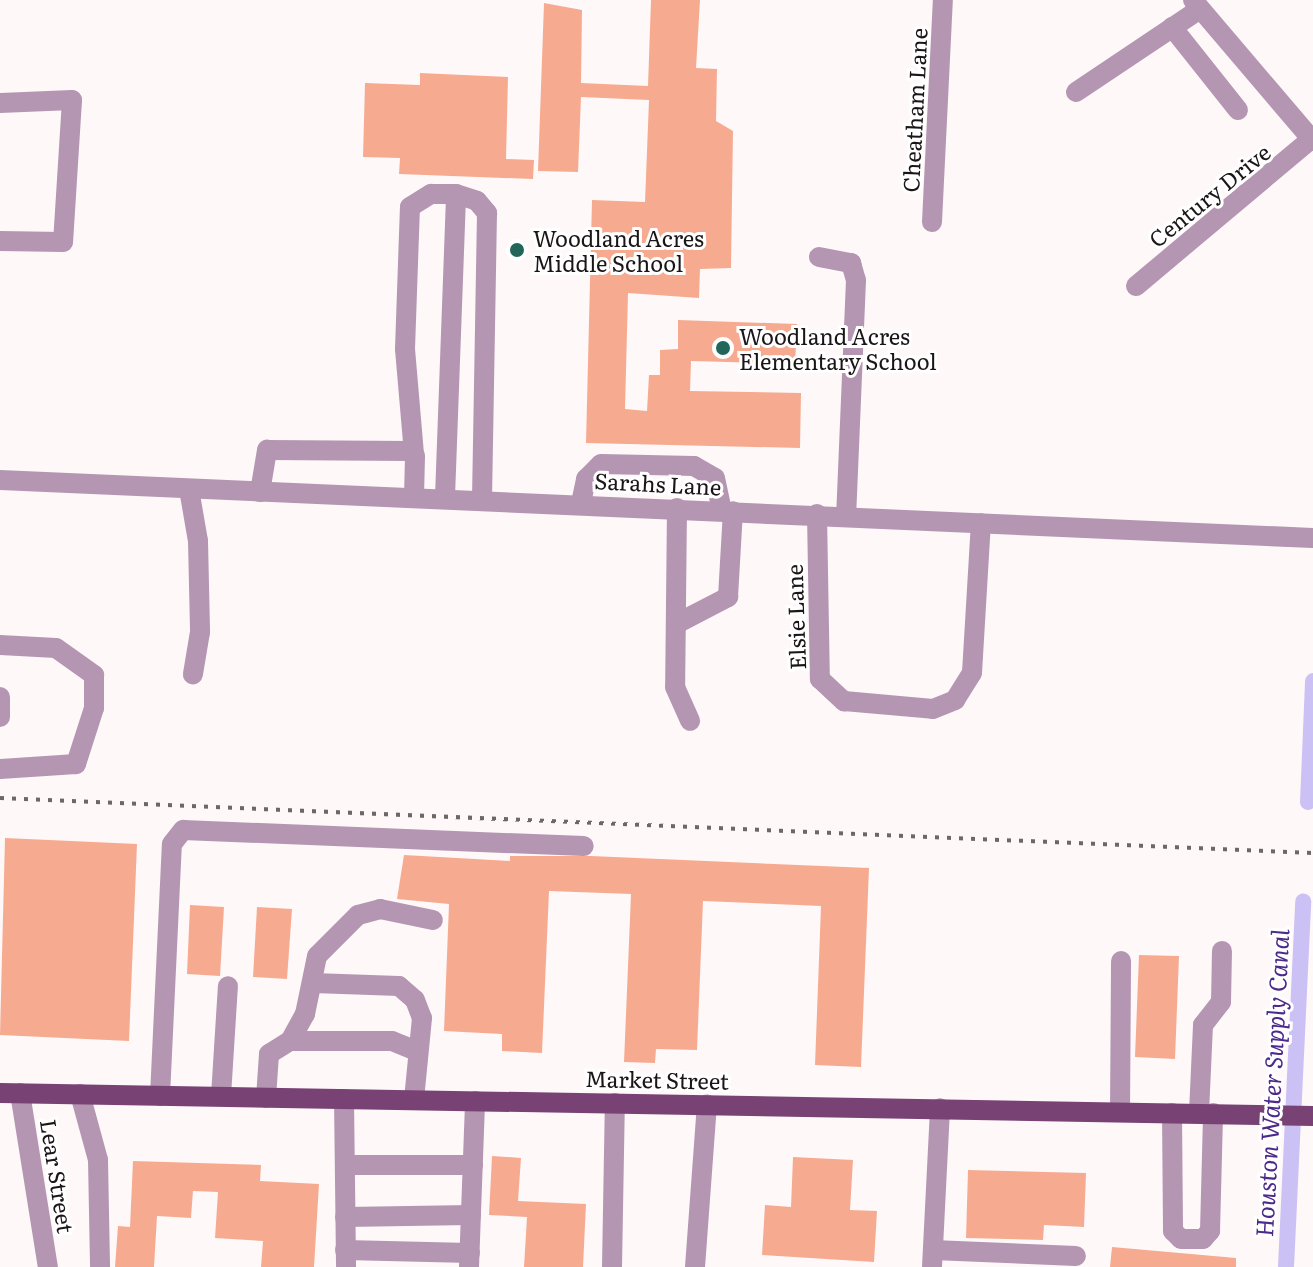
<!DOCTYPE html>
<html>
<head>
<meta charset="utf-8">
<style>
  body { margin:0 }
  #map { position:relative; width:1313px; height:1267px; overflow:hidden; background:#fef8f9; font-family:Literata,serif }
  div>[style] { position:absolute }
  .canal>* { height:16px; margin:-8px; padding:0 8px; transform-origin:8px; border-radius:8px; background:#ccc1f4 }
  .building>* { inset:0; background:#f6ab91 }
  .minor>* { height:20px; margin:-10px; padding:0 10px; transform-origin:10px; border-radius:10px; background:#b596b2 }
  .major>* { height:20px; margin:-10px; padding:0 10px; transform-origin:10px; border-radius:10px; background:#784274 }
  .rail>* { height:4px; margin-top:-2px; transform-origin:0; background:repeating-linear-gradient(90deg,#6c6768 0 4px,transparent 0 12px) }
  .dots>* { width:22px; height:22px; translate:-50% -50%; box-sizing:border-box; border:4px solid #fff; border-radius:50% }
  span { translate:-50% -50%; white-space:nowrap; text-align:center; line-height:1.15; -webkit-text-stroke:6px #fff; paint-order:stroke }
  .street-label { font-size:22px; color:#1a1516 }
  .poi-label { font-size:22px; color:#1a1516 }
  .left { translate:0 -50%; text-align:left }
  .water-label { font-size:24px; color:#4d2a89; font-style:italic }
</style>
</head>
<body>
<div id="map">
  <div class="canal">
    <div style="left:1308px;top:802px;width:121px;rotate:-87.6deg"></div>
    <div style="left:1286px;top:1267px;width:366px;rotate:-87.3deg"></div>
  </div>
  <div class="building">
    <div style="clip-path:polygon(651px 0,700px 0,696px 68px,717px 69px,716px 121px,733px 131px,731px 268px,700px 269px,699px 298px,628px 293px,625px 409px,647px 411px,649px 375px,660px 375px,660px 350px,678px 349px,678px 320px,797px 324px,795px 364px,691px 361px,690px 391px,801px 393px,800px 448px,586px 443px,592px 200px,645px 202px,649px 100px,581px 97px,578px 172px,538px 171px,544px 3px,582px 10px,581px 83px,648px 86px)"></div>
    <div style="clip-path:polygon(420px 73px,508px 77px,506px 159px,534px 160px,533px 179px,399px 174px,400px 158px,363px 157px,365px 83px,420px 85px)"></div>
    <div style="clip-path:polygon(5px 838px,137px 844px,129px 1041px,0 1035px)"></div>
    <div style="clip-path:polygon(404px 855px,510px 861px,510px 856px,591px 856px,869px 868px,861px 1067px,815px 1065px,821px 906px,703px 901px,697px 1050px,656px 1049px,655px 1063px,624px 1062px,631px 894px,549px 891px,542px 1053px,502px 1051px,502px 1034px,444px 1031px,449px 904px,397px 899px)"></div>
    <div style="clip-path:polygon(190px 905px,224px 907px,220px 976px,187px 974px)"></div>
    <div style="clip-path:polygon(257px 907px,292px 909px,287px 979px,253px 977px)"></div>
    <div style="clip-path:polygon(1139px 955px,1179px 956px,1175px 1059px,1135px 1057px)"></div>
    <div style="clip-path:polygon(492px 1156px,521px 1158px,518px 1201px,586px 1204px,583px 1267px,524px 1267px,527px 1217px,489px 1215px)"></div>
    <div style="clip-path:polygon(793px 1157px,853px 1160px,850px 1210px,877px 1211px,874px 1262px,762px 1255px,765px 1205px,791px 1207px)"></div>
    <div style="clip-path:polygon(133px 1161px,261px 1165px,260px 1181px,319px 1184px,314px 1267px,261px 1267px,263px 1241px,215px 1238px,218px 1192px,193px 1191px,191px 1218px,157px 1216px,154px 1267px,115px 1267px,118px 1226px,130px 1227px)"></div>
    <div style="clip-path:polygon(968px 1170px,1086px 1173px,1084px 1227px,1044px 1225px,1043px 1240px,966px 1238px)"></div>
    <div style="clip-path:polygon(1112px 1247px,1236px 1258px,1236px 1267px,1110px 1267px)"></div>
  </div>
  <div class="minor">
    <div style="left:1193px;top:0;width:185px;rotate:49.6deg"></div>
    <div style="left:1172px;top:27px;width:106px;rotate:51.5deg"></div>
    <div style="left:1076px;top:92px;width:149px;rotate:-33.8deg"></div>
    <div style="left:0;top:103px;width:72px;rotate:-2.4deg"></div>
    <div style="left:72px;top:100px;width:142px;rotate:93.6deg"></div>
    <div style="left:63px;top:242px;width:63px;rotate:-179.1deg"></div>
    <div style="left:932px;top:222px;width:222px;rotate:-87.2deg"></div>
    <div style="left:819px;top:257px;width:33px;rotate:11deg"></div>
    <div style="left:851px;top:263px;width:18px;rotate:74deg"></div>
    <div style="left:856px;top:280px;width:236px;rotate:92.4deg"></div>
    <div style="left:1136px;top:286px;width:229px;rotate:-40deg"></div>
    <div style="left:414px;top:454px;width:105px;rotate:-94.9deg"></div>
    <div style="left:405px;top:349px;width:142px;rotate:-88deg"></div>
    <div style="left:410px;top:207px;width:25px;rotate:-32deg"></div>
    <div style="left:431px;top:194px;width:25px"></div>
    <div style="left:456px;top:194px;width:22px;rotate:18deg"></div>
    <div style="left:477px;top:201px;width:16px;rotate:50deg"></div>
    <div style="left:487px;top:213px;width:286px;rotate:91deg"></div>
    <div style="left:0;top:480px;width:1314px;rotate:2.53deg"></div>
    <div style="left:189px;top:489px;width:53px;rotate:80.2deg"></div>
    <div style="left:198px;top:541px;width:91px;rotate:88.7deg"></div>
    <div style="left:200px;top:632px;width:43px;rotate:99.5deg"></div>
    <div style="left:260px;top:492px;width:43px;rotate:-80.5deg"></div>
    <div style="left:267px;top:450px;width:143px;rotate:0.4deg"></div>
    <div style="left:410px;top:451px;width:7px;rotate:45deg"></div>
    <div style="left:415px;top:456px;width:40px;rotate:91.4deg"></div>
    <div style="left:445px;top:497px;width:303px;rotate:-87.9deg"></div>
    <div style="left:581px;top:503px;width:25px;rotate:-78deg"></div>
    <div style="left:586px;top:479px;width:21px;rotate:-45deg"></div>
    <div style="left:601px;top:464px;width:93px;rotate:1.2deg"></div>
    <div style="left:694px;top:466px;width:24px;rotate:30deg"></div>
    <div style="left:715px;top:478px;width:33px;rotate:78deg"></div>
    <div style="left:677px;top:508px;width:179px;rotate:90.6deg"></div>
    <div style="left:675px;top:687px;width:37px;rotate:66deg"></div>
    <div style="left:817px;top:514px;width:165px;rotate:89deg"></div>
    <div style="left:820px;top:679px;width:33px;rotate:43deg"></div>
    <div style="left:844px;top:701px;width:89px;rotate:5.1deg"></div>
    <div style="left:933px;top:709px;width:24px;rotate:-22deg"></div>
    <div style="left:955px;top:700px;width:32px;rotate:-58deg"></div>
    <div style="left:972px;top:673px;width:150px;rotate:-86.6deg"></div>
    <div style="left:676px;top:624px;width:59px;rotate:-27.4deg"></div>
    <div style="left:728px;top:597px;width:86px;rotate:-86.7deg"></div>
    <div style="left:0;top:645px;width:56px;rotate:3.1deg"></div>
    <div style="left:56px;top:648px;width:47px;rotate:35.4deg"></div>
    <div style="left:94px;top:675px;width:33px;rotate:90deg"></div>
    <div style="left:94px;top:708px;width:59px;rotate:107.8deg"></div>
    <div style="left:76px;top:764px;width:76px;rotate:176.2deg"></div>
    <div style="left:0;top:697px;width:20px;rotate:90deg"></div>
    <div style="left:313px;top:983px;width:86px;rotate:2deg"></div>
    <div style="left:399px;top:986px;width:21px;rotate:41deg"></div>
    <div style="left:415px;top:1000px;width:19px;rotate:69deg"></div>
    <div style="left:422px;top:1018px;width:82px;rotate:95.6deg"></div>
    <div style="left:290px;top:1041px;width:31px;rotate:-61deg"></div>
    <div style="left:305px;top:1014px;width:59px;rotate:-78.3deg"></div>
    <div style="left:317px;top:956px;width:58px;rotate:-45deg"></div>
    <div style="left:358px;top:915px;width:23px;rotate:-15deg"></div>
    <div style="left:380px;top:909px;width:54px;rotate:11.7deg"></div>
    <div style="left:20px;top:1093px;width:176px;rotate:80.9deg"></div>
    <div style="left:80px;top:1094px;width:68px;rotate:74.7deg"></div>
    <div style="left:98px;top:1160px;width:107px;rotate:88.9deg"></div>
    <div style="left:160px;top:1096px;width:252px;rotate:-87.3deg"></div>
    <div style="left:172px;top:844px;width:18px;rotate:-52deg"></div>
    <div style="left:183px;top:830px;width:401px;rotate:2.3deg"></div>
    <div style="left:221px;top:1096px;width:110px;rotate:-86.4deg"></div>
    <div style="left:266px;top:1098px;width:44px;rotate:-86.1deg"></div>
    <div style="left:269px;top:1054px;width:25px;rotate:-32deg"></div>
    <div style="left:290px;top:1041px;width:102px"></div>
    <div style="left:392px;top:1041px;width:27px;rotate:22deg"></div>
    <div style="left:344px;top:1099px;width:168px;rotate:89.3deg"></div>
    <div style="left:1120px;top:1112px;width:151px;rotate:-89.6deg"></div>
    <div style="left:1172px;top:1113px;width:118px;rotate:89.5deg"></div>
    <div style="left:1173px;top:1231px;width:11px;rotate:45deg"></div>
    <div style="left:1181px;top:1239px;width:22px"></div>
    <div style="left:1203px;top:1239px;width:11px;rotate:-49deg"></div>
    <div style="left:1210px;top:1231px;width:118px;rotate:-88.5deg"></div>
    <div style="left:1199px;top:1113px;width:88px;rotate:-87.4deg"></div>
    <div style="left:1203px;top:1025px;width:29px;rotate:-52deg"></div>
    <div style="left:1221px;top:1002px;width:51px;rotate:-88.9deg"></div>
    <div style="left:345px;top:1165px;width:128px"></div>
    <div style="left:345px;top:1217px;width:126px;rotate:-0.9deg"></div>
    <div style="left:345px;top:1250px;width:125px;rotate:1.4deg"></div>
    <div style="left:933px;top:1250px;width:143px;rotate:2.4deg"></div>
    <div style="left:469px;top:1267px;width:166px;rotate:-87.9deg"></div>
    <div style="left:612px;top:1267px;width:164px;rotate:-89deg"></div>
    <div style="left:695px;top:1267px;width:163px;rotate:-85.8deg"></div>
    <div style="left:932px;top:1267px;width:159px;rotate:-87.1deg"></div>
  </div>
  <div class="major">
    <div style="left:0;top:1093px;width:1313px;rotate:1deg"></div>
  </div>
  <div class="rail">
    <div style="left:0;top:798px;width:1314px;rotate:2.4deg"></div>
  </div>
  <div class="dots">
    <div style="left:517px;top:250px;background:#216659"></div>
    <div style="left:723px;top:348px;background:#216659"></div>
  </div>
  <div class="street-label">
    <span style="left:914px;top:110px;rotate:-87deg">Cheatham Lane</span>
    <span style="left:1209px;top:195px;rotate:-39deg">Century Drive</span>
    <span style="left:658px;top:483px;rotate:3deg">Sarahs Lane</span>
    <span style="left:795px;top:617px;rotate:-92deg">Elsie Lane</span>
    <span style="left:657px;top:1079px;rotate:1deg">Market Street</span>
    <span style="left:58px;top:1176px;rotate:81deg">Lear Street</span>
  </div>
  <div class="poi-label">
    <span class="left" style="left:533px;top:250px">Woodland Acres<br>Middle School</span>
    <span class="left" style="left:739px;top:348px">Woodland Acres<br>Elementary School</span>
  </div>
  <div class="water-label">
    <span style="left:1271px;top:1083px;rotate:-87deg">Houston Water Supply Canal</span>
  </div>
</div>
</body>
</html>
